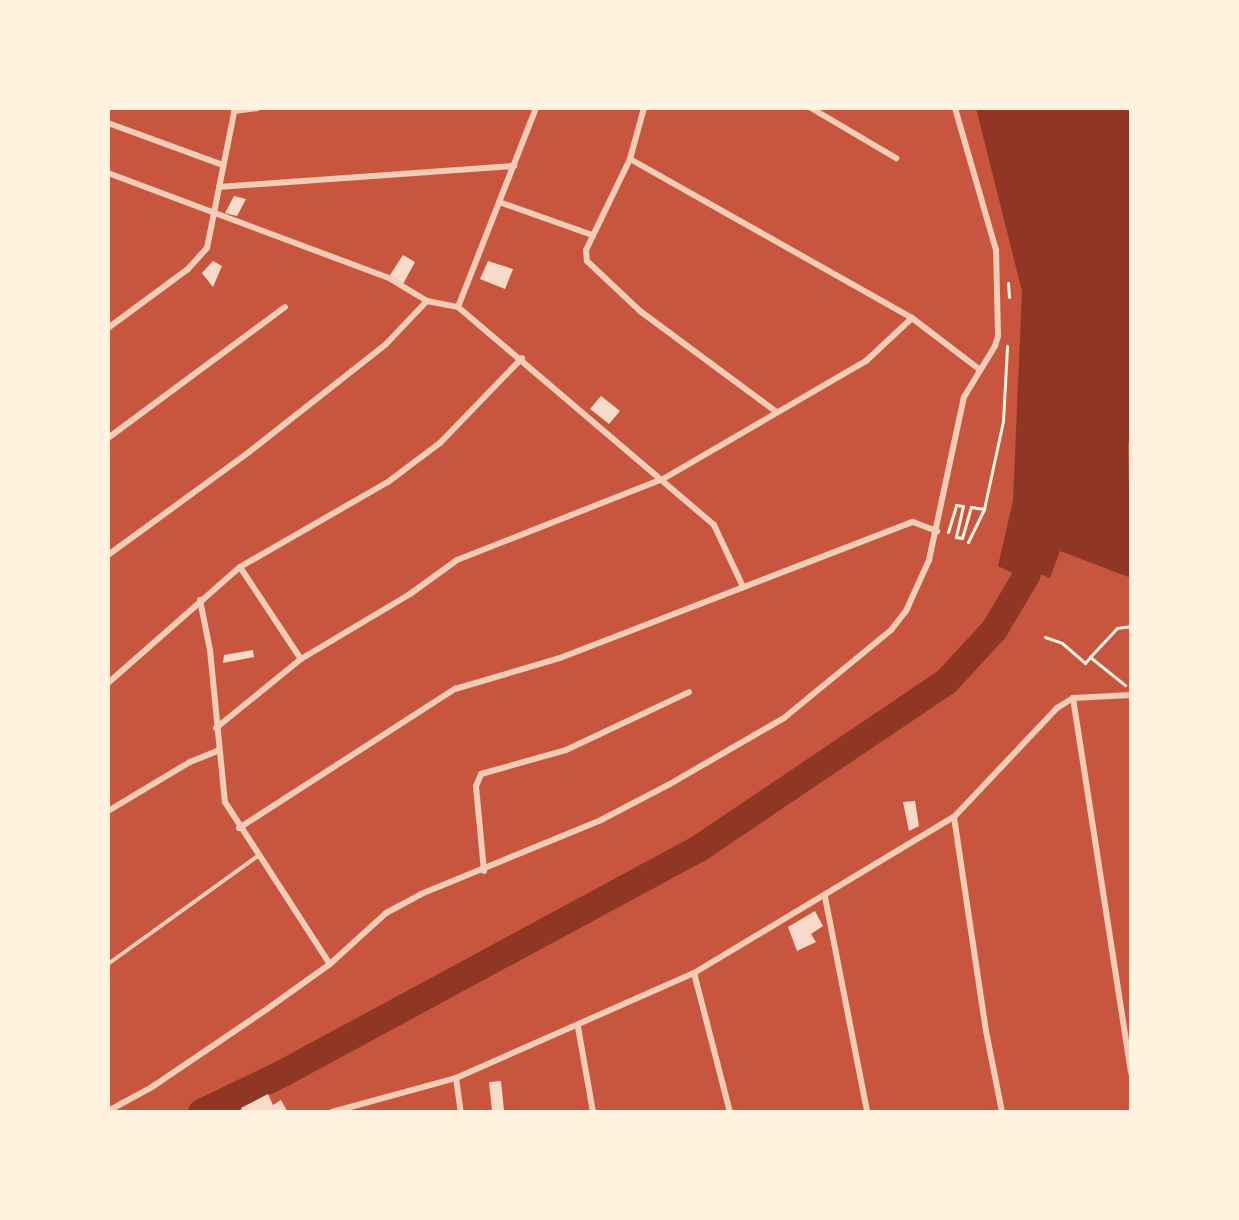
<!DOCTYPE html>
<html>
<head>
<meta charset="utf-8">
<style>
  body { margin:0 }
  #map { position:relative; width:1239px; height:1220px; overflow:hidden; background:#c8553d; font-family:Inter,sans-serif }
  div>[style] { position:absolute }
  .water>* { inset:0; background:#8f3625 }
  .river>* { height:27px; margin:-13.5px; padding:0 13.5px; transform-origin:13.5px; border-radius:13.5px; background:#8f3625 }
  .building>* { inset:0; background:#f7dbc8 }
  .path>* { height:3px; margin:-1.5px; padding:0 1.5px; transform-origin:1.5px; border-radius:1.5px; background:#fff3e0 }
  .service>* { height:4px; margin:-2px; padding:0 2px; transform-origin:2px; border-radius:2px; background:#f1ccb7 }
  .minor>* { height:6px; margin:-3px; padding:0 3px; transform-origin:3px; border-radius:3px; background:#f1ccb7 }
  span { translate:-50% -50%; white-space:nowrap; text-align:center; line-height:1.15; -webkit-text-stroke:4.5px #fff3e0; paint-order:stroke }
  .frame { position:absolute; inset:0; border:110px solid #fff3e0; pointer-events:none }
</style>
</head>
<body>
<div id="map">
  <div class="water">
    <div style="clip-path:polygon(976px 108px,1131px 108px,1131px 442px,1128px 443px,1131px 578px,1060px 551px,1050px 578px,1038px 573px,1033px 583px,998px 566px,1013px 501px,1022px 291px)"></div>
  </div>
  <div class="river">
    <div style="left:201px;top:1112px;width:90px;rotate:-25.7deg"></div>
    <div style="left:282px;top:1073px;width:472px;rotate:-28.4deg"></div>
    <div style="left:697px;top:849px;width:300px;rotate:-34deg"></div>
    <div style="left:946px;top:681px;width:71px;rotate:-47.3deg"></div>
    <div style="left:994px;top:629px;width:63px;rotate:-59.3deg"></div>
    <div style="left:1026px;top:575px;width:33px;rotate:-74deg"></div>
  </div>
  <div class="building">
    <div style="clip-path:polygon(234px 196px,246px 199px,237px 216px,225px 213px)"></div>
    <div style="clip-path:polygon(403px 255px,415px 262px,403px 284px,390px 275px)"></div>
    <div style="clip-path:polygon(213px 261px,222px 266px,213px 287px,202px 273px)"></div>
    <div style="clip-path:polygon(488px 261px,513px 269px,505px 289px,480px 279px)"></div>
    <div style="clip-path:polygon(601px 396px,620px 411px,609px 424px,590px 409px)"></div>
    <div style="clip-path:polygon(253px 650px,254px 657px,223px 663px,224px 655px)"></div>
    <div style="clip-path:polygon(915px 801px,919px 826px,909px 831px,903px 802px)"></div>
    <div style="clip-path:polygon(815px 911px,823px 926px,811px 934px,816px 942px,797px 951px,788px 927px)"></div>
    <div style="clip-path:polygon(501px 1081px,504px 1110px,492px 1111px,489px 1082px)"></div>
    <div style="clip-path:polygon(268px 1094px,273px 1105px,281px 1100px,287px 1111px,243px 1112px,241px 1108px)"></div>
  </div>
  <div class="path">
    <div style="left:1008px;top:283px;width:14px;rotate:86deg"></div>
    <div style="left:948px;top:532px;width:28px;rotate:-73deg"></div>
    <div style="left:956px;top:505px;width:7px;rotate:8deg"></div>
    <div style="left:963px;top:506px;width:32px;rotate:103deg"></div>
    <div style="left:956px;top:537px;width:6px;rotate:9deg"></div>
    <div style="left:962px;top:538px;width:32px;rotate:-74deg"></div>
    <div style="left:971px;top:507px;width:13px;rotate:9deg"></div>
    <div style="left:968px;top:542px;width:37px;rotate:-64deg"></div>
    <div style="left:984px;top:509px;width:90px;rotate:-77.8deg"></div>
    <div style="left:1003px;top:421px;width:75px;rotate:-86.9deg"></div>
    <div style="left:1045px;top:637px;width:18px;rotate:19deg"></div>
    <div style="left:1062px;top:643px;width:30px;rotate:41deg"></div>
    <div style="left:1085px;top:663px;width:8px;rotate:-50deg"></div>
    <div style="left:1090px;top:657px;width:45px;rotate:38.7deg"></div>
    <div style="left:1090px;top:657px;width:40px;rotate:-47deg"></div>
    <div style="left:1117px;top:628px;width:14px;rotate:-8deg"></div>
  </div>
  <div class="service">
    <div style="left:108px;top:964px;width:185px;rotate:-35.8deg"></div>
  </div>
  <div class="minor">
    <div style="left:644px;top:108px;width:53px;rotate:105.4deg"></div>
    <div style="left:630px;top:159px;width:101px;rotate:115.8deg"></div>
    <div style="left:586px;top:250px;width:11px;rotate:85deg"></div>
    <div style="left:587px;top:261px;width:73px;rotate:43.3deg"></div>
    <div style="left:640px;top:311px;width:168px;rotate:36.5deg"></div>
    <div style="left:811px;top:108px;width:99px;rotate:30.5deg"></div>
    <div style="left:234px;top:111px;width:23px;rotate:-7deg"></div>
    <div style="left:108px;top:123px;width:122px;rotate:20.1deg"></div>
    <div style="left:630px;top:159px;width:324px;rotate:29.4deg"></div>
    <div style="left:912px;top:318px;width:84px;rotate:37.3deg"></div>
    <div style="left:108px;top:173px;width:300px;rotate:20.5deg"></div>
    <div style="left:389px;top:278px;width:44px;rotate:31.2deg"></div>
    <div style="left:427px;top:301px;width:32px;rotate:11deg"></div>
    <div style="left:458px;top:307px;width:336px;rotate:40.4deg"></div>
    <div style="left:714px;top:525px;width:68px;rotate:64.9deg"></div>
    <div style="left:219px;top:187px;width:296px;rotate:-4.1deg"></div>
    <div style="left:499px;top:202px;width:99px;rotate:19.5deg"></div>
    <div style="left:458px;top:307px;width:214px;rotate:-68.6deg"></div>
    <div style="left:108px;top:328px;width:99px;rotate:-36.4deg"></div>
    <div style="left:188px;top:269px;width:28px;rotate:-48deg"></div>
    <div style="left:207px;top:248px;width:143px;rotate:-78.7deg"></div>
    <div style="left:108px;top:438px;width:220px;rotate:-36.5deg"></div>
    <div style="left:108px;top:555px;width:175px;rotate:-36.1deg"></div>
    <div style="left:249px;top:452px;width:174px;rotate:-38.2deg"></div>
    <div style="left:386px;top:344px;width:59px;rotate:-46.4deg"></div>
    <div style="left:240px;top:567px;width:110px;rotate:56.5deg"></div>
    <div style="left:200px;top:600px;width:51px;rotate:78.7deg"></div>
    <div style="left:210px;top:650px;width:153px;rotate:84.4deg"></div>
    <div style="left:225px;top:802px;width:193px;rotate:57.1deg"></div>
    <div style="left:108px;top:683px;width:176px;rotate:-41.3deg"></div>
    <div style="left:240px;top:567px;width:171px;rotate:-29.9deg"></div>
    <div style="left:388px;top:482px;width:65px;rotate:-36.9deg"></div>
    <div style="left:440px;top:443px;width:118px;rotate:-46deg"></div>
    <div style="left:1073px;top:698px;width:379px;rotate:81.2deg"></div>
    <div style="left:216px;top:728px;width:109px;rotate:-39.1deg"></div>
    <div style="left:301px;top:659px;width:127px;rotate:-30.8deg"></div>
    <div style="left:410px;top:594px;width:58px;rotate:-35.9deg"></div>
    <div style="left:457px;top:560px;width:221px;rotate:-21.5deg"></div>
    <div style="left:663px;top:479px;width:235px;rotate:-30.2deg"></div>
    <div style="left:866px;top:361px;width:63px;rotate:-43.1deg"></div>
    <div style="left:108px;top:811px;width:96px;rotate:-30.9deg"></div>
    <div style="left:190px;top:762px;width:31px;rotate:-22deg"></div>
    <div style="left:954px;top:817px;width:216px;rotate:81.5deg"></div>
    <div style="left:986px;top:1031px;width:83px;rotate:78.8deg"></div>
    <div style="left:239px;top:828px;width:257px;rotate:-32.8deg"></div>
    <div style="left:455px;top:689px;width:109px;rotate:-16.4deg"></div>
    <div style="left:560px;top:658px;width:378px;rotate:-21.1deg"></div>
    <div style="left:913px;top:522px;width:26px;rotate:21deg"></div>
    <div style="left:484px;top:871px;width:85px;rotate:-95.4deg"></div>
    <div style="left:476px;top:786px;width:13px;rotate:-67deg"></div>
    <div style="left:481px;top:774px;width:88px;rotate:-15.8deg"></div>
    <div style="left:566px;top:750px;width:136px;rotate:-25.2deg"></div>
    <div style="left:825px;top:897px;width:219px;rotate:78.9deg"></div>
    <div style="left:694px;top:973px;width:144px;rotate:75.5deg"></div>
    <div style="left:578px;top:1027px;width:86px;rotate:80deg"></div>
    <div style="left:456px;top:1078px;width:34px;rotate:82deg"></div>
    <div style="left:108px;top:1111px;width:50px;rotate:-28.6deg"></div>
    <div style="left:152px;top:1087px;width:139px;rotate:-34.1deg"></div>
    <div style="left:267px;top:1009px;width:77px;rotate:-35.5deg"></div>
    <div style="left:330px;top:964px;width:76px;rotate:-42.3deg"></div>
    <div style="left:386px;top:913px;width:40px;rotate:-28deg"></div>
    <div style="left:421px;top:894px;width:195px;rotate:-22.3deg"></div>
    <div style="left:601px;top:820px;width:78px;rotate:-27.6deg"></div>
    <div style="left:670px;top:784px;width:132px;rotate:-30.1deg"></div>
    <div style="left:784px;top:718px;width:139px;rotate:-39.4deg"></div>
    <div style="left:891px;top:630px;width:24px;rotate:-52deg"></div>
    <div style="left:906px;top:611px;width:56px;rotate:-65.7deg"></div>
    <div style="left:929px;top:560px;width:167px;rotate:-77.9deg"></div>
    <div style="left:964px;top:397px;width:60px;rotate:-58.7deg"></div>
    <div style="left:995px;top:346px;width:10px;rotate:-73deg"></div>
    <div style="left:998px;top:336px;width:86px;rotate:-91.3deg"></div>
    <div style="left:996px;top:250px;width:148px;rotate:-106.1deg"></div>
    <div style="left:332px;top:1112px;width:129px;rotate:-15.3deg"></div>
    <div style="left:456px;top:1078px;width:260px;rotate:-23.8deg"></div>
    <div style="left:694px;top:973px;width:303px;rotate:-31deg"></div>
    <div style="left:954px;top:817px;width:150px;rotate:-46.6deg"></div>
    <div style="left:1057px;top:708px;width:19px;rotate:-32deg"></div>
    <div style="left:1073px;top:698px;width:58px;rotate:-3deg"></div>
  </div>
  <div class="frame"></div>
</div>
</body>
</html>
